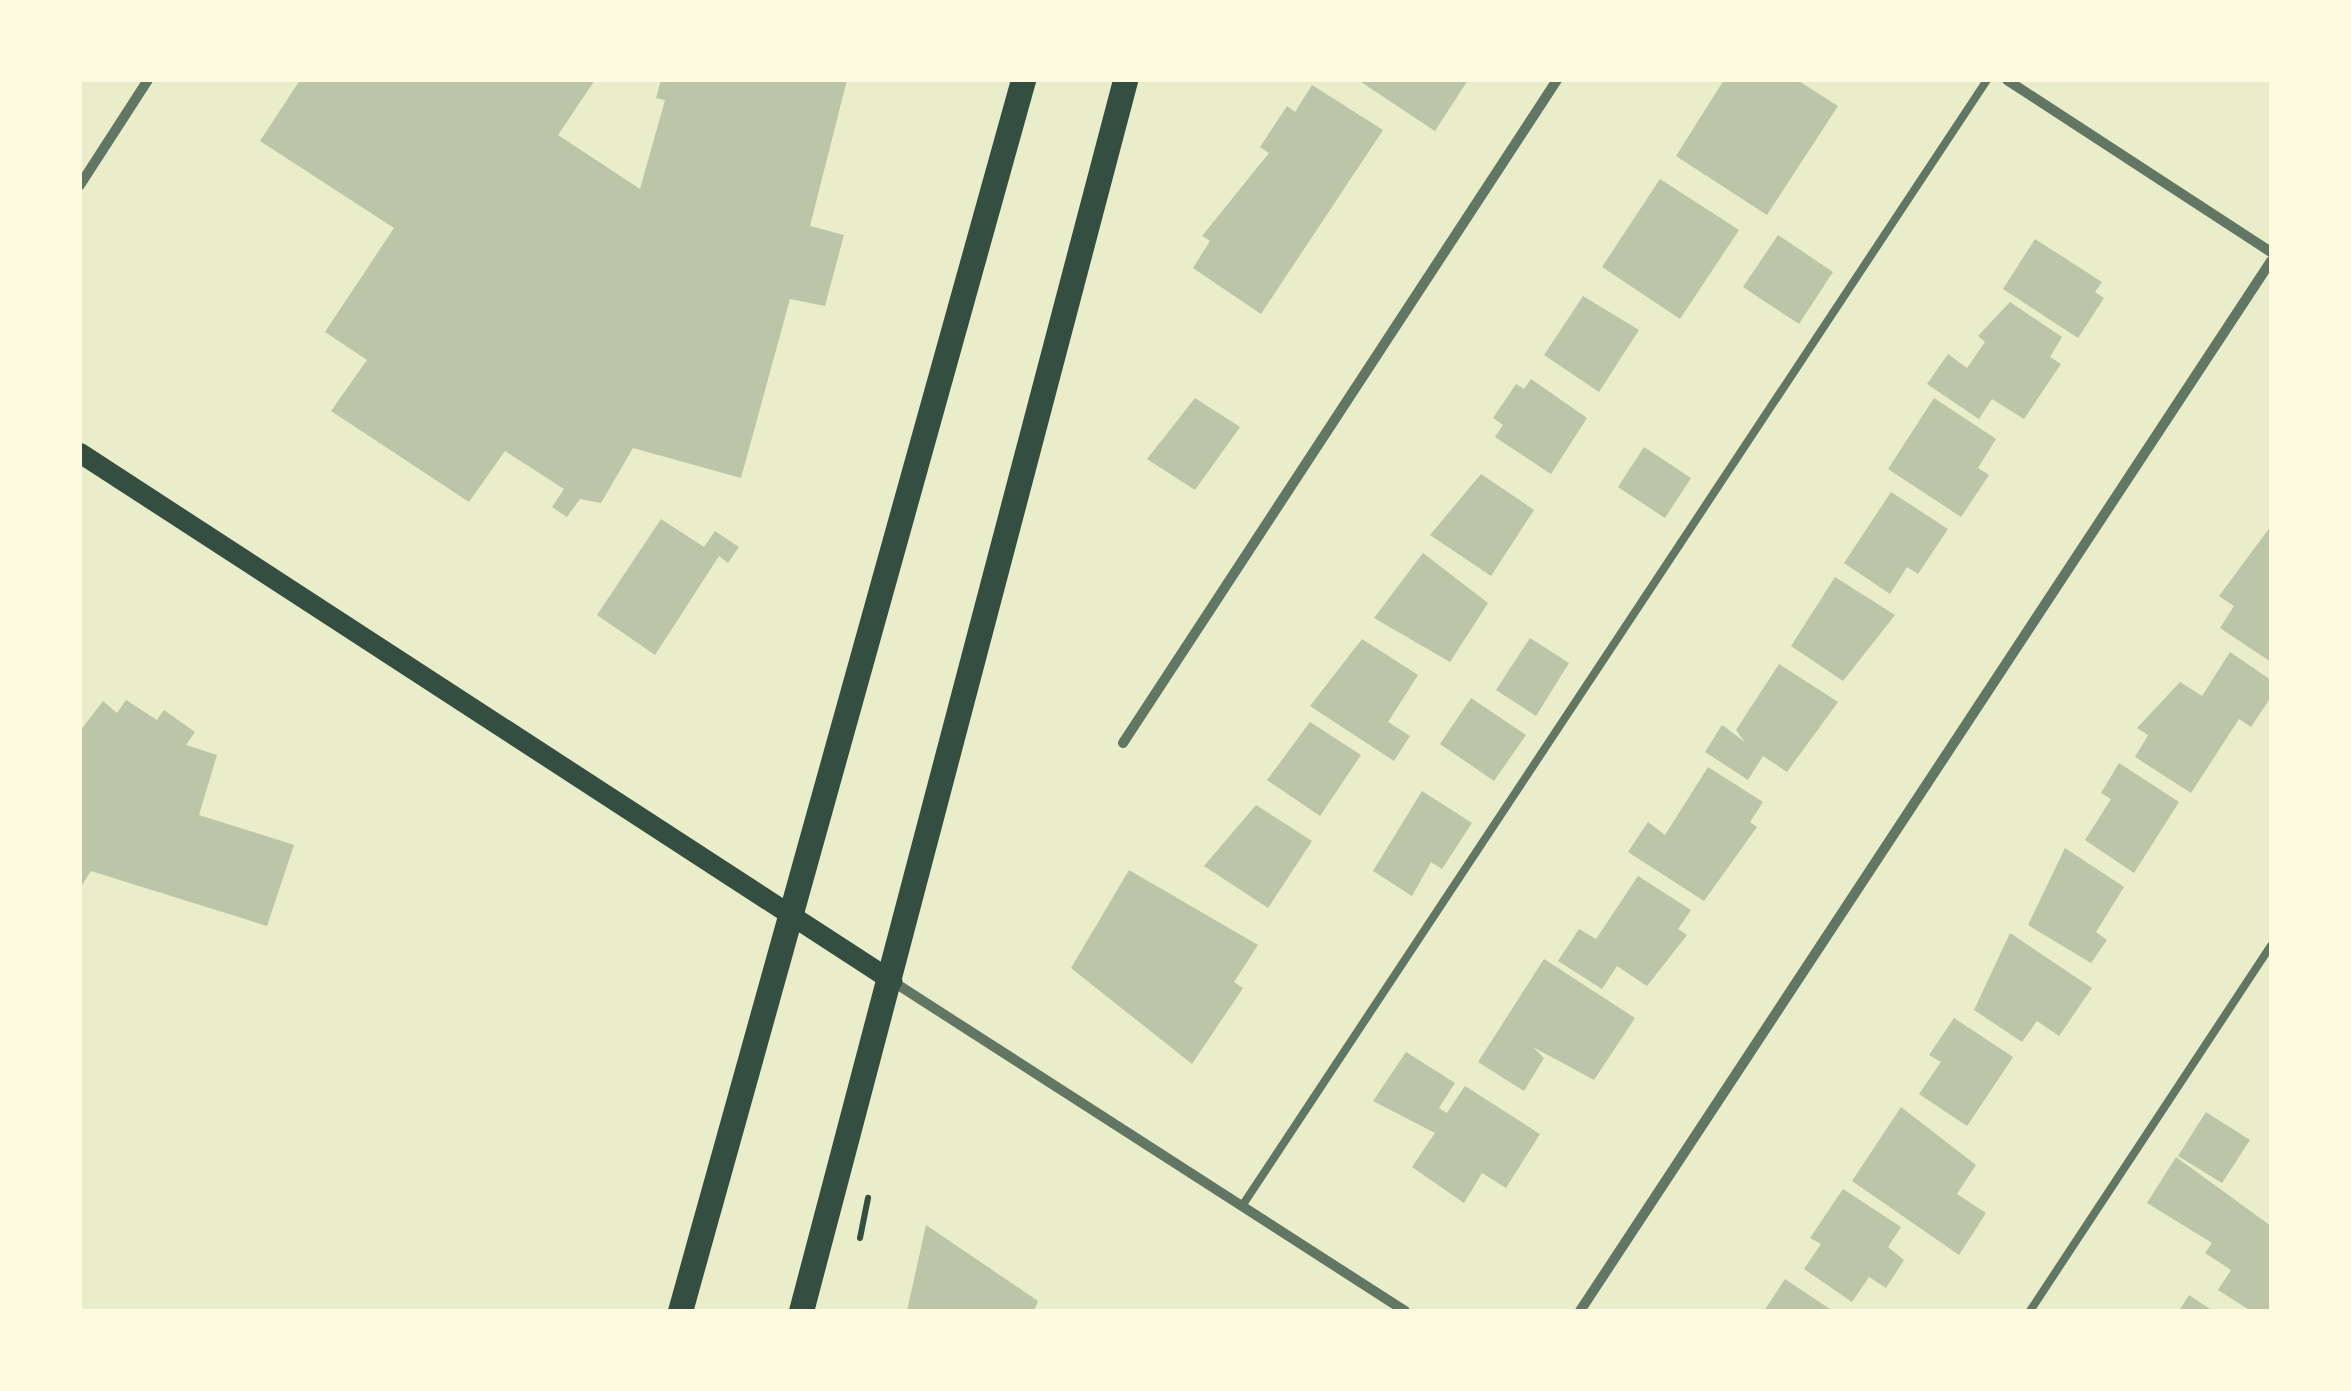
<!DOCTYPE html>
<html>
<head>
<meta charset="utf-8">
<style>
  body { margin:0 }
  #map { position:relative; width:2351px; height:1391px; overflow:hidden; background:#e9edc9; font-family:"Public Sans",sans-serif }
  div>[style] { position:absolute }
  .building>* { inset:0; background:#bcc5a7 }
  .path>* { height:6px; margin:-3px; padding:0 3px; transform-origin:3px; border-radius:3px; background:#344e41 }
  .service>* { height:8px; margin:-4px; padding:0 4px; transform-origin:4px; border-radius:4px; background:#617663 }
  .minor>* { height:10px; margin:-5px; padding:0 5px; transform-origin:5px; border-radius:5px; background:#617663 }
  .secondary>* { height:20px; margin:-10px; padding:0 10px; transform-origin:10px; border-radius:10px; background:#344e41 }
  .primary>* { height:25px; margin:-12.5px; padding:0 12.5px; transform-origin:12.5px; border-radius:12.5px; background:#344e41 }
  span { translate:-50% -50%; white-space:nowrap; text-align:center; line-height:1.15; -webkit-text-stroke:8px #fefae0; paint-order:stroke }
  .frame { position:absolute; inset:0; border:82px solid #fefae0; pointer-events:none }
</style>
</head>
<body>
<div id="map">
  <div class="building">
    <div style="clip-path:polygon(300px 80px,595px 80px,558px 135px,640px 189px,665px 100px,656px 98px,661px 80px,847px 80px,810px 226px,844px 235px,825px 306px,790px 299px,741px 478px,633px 448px,601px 503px,580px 499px,567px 517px,552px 507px,564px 489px,505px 451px,469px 502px,331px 411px,367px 360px,325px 332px,394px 228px,260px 141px)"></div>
    <div style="clip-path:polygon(1358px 80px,1468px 80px,1435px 131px)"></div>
    <div style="clip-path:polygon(1724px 80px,1797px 80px,1838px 106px,1767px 215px,1676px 156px)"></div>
    <div style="clip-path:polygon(1312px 85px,1383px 130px,1261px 314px,1193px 268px,1210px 241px,1202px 236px,1269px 153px,1260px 147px,1287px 106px,1295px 112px)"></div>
    <div style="clip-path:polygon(1660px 179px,1739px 230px,1680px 319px,1602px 267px)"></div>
    <div style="clip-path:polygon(1778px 235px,1833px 272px,1799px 324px,1743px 287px)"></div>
    <div style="clip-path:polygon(2035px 239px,2102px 282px,2095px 292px,2104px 298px,2078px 338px,2003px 289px)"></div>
    <div style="clip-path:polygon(1583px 296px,1639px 330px,1599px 392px,1544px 355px)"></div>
    <div style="clip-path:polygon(2010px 302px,2062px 337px,2050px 357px,2061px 364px,2024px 419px,1992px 399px,1979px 419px,1927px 384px,1948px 354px,1967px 368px,1985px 342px,1978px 336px)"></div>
    <div style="clip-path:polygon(1531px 379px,1587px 418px,1551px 474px,1495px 437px,1503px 425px,1493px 418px,1516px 384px,1524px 389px)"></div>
    <div style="clip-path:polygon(1195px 398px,1240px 427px,1195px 490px,1147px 459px)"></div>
    <div style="clip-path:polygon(1934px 398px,1996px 439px,1978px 468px,1989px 475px,1961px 517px,1888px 469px)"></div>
    <div style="clip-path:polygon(1644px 447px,1691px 478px,1665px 518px,1618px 487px)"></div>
    <div style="clip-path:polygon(1481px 474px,1534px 510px,1491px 576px,1430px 535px)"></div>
    <div style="clip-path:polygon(1891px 492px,1948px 529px,1918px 574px,1907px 567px,1890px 594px,1844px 563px)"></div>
    <div style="clip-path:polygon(661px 519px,704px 547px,715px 531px,739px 547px,728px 563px,719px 556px,655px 655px,597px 615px)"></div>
    <div style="clip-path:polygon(2271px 526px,2271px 662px,2220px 628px,2234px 606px,2219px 596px)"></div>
    <div style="clip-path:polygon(1423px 553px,1488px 603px,1450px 662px,1374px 618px)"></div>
    <div style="clip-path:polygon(1835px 577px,1895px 615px,1843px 681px,1791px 646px)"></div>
    <div style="clip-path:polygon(1530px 638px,1569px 663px,1536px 716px,1496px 690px)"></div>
    <div style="clip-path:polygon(1362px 639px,1418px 675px,1388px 722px,1410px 736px,1394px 761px,1310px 706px)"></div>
    <div style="clip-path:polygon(2230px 652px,2271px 680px,2271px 697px,2251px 727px,2239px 719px,2191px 793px,2135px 757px,2148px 735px,2137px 728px,2180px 682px,2202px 696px)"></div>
    <div style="clip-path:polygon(1779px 664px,1838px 702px,1787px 772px,1763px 756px,1748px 780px,1705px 752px,1722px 725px,1745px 742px,1736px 730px)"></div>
    <div style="clip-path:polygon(1471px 698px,1526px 735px,1494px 781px,1440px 744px)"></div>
    <div style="clip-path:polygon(126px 700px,157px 720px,164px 710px,195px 732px,186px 745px,217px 755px,199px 815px,294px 845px,267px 926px,91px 871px,80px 888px,80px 731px,103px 701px,117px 713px)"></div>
    <div style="clip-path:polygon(1310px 722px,1361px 755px,1320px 816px,1267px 780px)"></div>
    <div style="clip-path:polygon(2119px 763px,2179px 802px,2134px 873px,2085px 840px,2111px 799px,2101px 793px)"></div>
    <div style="clip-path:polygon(1708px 767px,1763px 802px,1750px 822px,1757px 827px,1704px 901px,1628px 852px,1648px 822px,1665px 835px)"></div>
    <div style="clip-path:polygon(1422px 791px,1472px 823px,1442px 869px,1431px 862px,1412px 896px,1373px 871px)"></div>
    <div style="clip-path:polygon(1256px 805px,1312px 841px,1268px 908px,1204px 866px)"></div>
    <div style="clip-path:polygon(2065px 848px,2124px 887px,2096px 932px,2107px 940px,2091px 963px,2028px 925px)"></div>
    <div style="clip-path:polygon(1129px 870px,1258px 945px,1234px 982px,1243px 988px,1192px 1064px,1071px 968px)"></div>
    <div style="clip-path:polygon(1638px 876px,1691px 910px,1678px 929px,1687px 935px,1647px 986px,1617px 966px,1602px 989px,1558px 961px,1579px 929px,1596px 939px)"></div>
    <div style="clip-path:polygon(2010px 933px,2092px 988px,2059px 1036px,2037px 1021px,2022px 1042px,1974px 1010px)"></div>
    <div style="clip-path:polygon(1544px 959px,1635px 1018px,1594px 1080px,1533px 1047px,1544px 1058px,1524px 1091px,1478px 1062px)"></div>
    <div style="clip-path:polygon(1954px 1018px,2013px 1057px,1967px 1126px,1919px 1094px,1941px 1062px,1929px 1055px)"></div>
    <div style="clip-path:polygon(1406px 1052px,1455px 1083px,1439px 1108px,1447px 1113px,1465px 1086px,1540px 1134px,1506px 1188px,1482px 1173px,1464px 1203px,1412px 1167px,1435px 1133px,1373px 1101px)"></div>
    <div style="clip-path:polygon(1901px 1107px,1976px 1165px,1957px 1194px,1986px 1213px,1959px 1255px,1852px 1181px)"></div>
    <div style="clip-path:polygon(2206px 1112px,2250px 1140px,2222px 1183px,2178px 1156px)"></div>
    <div style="clip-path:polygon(2176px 1157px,2271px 1226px,2271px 1311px,2251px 1311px,2218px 1290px,2231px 1270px,2205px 1253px,2212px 1243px,2147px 1203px)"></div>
    <div style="clip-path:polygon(1843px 1189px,1901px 1227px,1888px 1247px,1904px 1260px,1886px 1288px,1869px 1277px,1852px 1302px,1804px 1269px,1821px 1244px,1810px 1238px)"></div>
    <div style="clip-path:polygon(926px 1225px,1038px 1301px,1034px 1311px,907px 1311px)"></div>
    <div style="clip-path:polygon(1785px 1279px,1833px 1311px,1764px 1311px)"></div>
    <div style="clip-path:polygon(2189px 1295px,2213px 1311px,2179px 1311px)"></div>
  </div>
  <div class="path">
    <div style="left:860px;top:1238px;width:41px;rotate:-78.7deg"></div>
  </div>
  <div class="service">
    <div style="left:1242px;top:1206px;width:1350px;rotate:-56.51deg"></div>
    <div style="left:2030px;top:1311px;width:437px;rotate:-56.6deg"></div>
  </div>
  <div class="minor">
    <div style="left:2007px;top:80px;width:315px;rotate:33.1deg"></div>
    <div style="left:80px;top:185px;width:125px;rotate:-57.1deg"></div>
    <div style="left:1123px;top:743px;width:792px;rotate:-56.79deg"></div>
    <div style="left:892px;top:981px;width:610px;rotate:32.75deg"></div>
    <div style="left:1580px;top:1311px;width:1257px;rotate:-56.65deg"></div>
  </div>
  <div class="secondary">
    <div style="left:80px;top:453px;width:969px;rotate:33.03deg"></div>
  </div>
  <div class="primary">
    <div style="left:680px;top:1311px;width:1278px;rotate:-74.43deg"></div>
    <div style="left:801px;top:1311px;width:1273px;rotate:-75.25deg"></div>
  </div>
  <div class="frame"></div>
</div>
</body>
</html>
